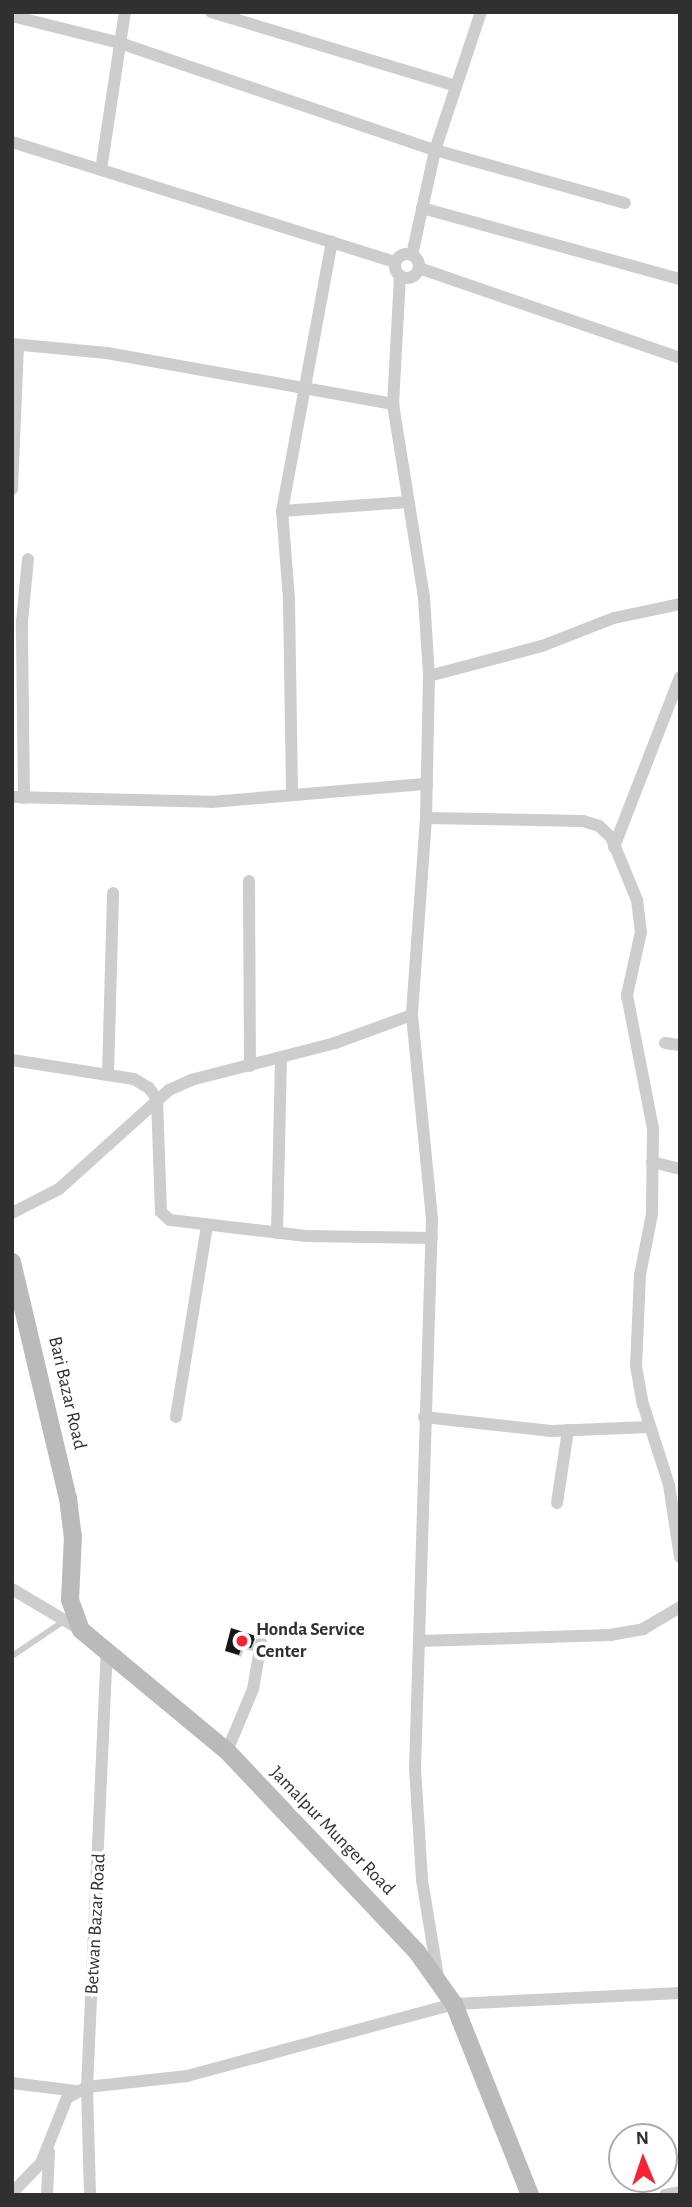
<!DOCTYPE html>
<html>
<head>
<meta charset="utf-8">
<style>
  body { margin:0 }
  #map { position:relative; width:692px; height:2207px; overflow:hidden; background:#fff; font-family:"Alegreya Sans",sans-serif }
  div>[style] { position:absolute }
  .shadow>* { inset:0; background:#0003 }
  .building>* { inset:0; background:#171717 }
  .lane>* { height:6px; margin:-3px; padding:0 3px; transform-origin:3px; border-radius:3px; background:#cdcdcd }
  .street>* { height:12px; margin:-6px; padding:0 6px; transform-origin:6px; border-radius:6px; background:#cdcdcd }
  .street>.ring { margin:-6px; padding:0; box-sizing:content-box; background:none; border:12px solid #cdcdcd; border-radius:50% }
  .secondary>* { height:18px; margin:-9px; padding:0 9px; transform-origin:9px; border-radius:9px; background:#bababa }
  .dots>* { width:19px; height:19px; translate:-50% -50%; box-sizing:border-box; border:4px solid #fff; border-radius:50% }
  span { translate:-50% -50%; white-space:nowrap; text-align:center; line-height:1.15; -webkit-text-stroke:7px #fff; paint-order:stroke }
  .street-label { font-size:19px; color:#303030 }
  .poi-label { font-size:19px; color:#303030; font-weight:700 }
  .left { translate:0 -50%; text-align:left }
  .frame { position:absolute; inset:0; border:14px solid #303030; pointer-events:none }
  .north { position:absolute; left:608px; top:2123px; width:70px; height:70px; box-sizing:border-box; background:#fff; border:2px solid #acacac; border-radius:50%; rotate:358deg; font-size:19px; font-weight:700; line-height:28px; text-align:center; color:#303030 }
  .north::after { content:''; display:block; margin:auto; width:24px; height:32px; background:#f62333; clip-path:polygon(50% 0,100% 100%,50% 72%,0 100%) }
</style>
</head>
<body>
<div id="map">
  <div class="shadow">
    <div style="clip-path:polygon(255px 1637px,253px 1651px,244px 1649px,241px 1657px,227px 1651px)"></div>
  </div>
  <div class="building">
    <div style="clip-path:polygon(231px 1628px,256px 1636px,251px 1648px,242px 1646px,239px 1655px,225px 1651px)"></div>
  </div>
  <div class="lane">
    <div style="left:12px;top:1656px;width:63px;rotate:-33.9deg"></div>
  </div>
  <div class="street">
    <div style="left:211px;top:12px;width:256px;rotate:16.8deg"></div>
    <div style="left:12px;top:16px;width:111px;rotate:14deg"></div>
    <div style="left:120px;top:43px;width:333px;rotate:18.8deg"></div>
    <div style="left:435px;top:150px;width:197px;rotate:15.6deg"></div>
    <div style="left:12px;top:142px;width:401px;rotate:17.4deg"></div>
    <div style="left:101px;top:170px;width:160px;rotate:-81.4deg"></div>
    <div style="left:422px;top:208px;width:268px;rotate:15.4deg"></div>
    <div class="ring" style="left:395px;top:254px;width:12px;height:12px"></div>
    <div style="left:412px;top:255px;width:107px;rotate:-77.6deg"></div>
    <div style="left:435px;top:150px;width:145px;rotate:-71.6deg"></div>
    <div style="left:419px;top:268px;width:276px;rotate:19deg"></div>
    <div style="left:400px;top:276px;width:128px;rotate:93.1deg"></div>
    <div style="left:393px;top:404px;width:196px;rotate:80.9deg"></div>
    <div style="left:424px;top:598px;width:78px;rotate:86.3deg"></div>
    <div style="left:429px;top:676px;width:142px;rotate:91.2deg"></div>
    <div style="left:426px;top:818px;width:197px;rotate:94.1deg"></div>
    <div style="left:412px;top:1015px;width:205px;rotate:84.4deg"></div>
    <div style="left:432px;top:1219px;width:549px;rotate:91.77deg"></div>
    <div style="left:415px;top:1768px;width:112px;rotate:86.4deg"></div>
    <div style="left:422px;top:1880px;width:98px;rotate:80.6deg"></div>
    <div style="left:12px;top:344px;width:95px;rotate:5.4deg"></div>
    <div style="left:107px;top:353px;width:291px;rotate:10.1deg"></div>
    <div style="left:12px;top:489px;width:144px;rotate:-87.6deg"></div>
    <div style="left:282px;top:511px;width:126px;rotate:-4.1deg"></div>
    <div style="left:429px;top:676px;width:117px;rotate:-14.9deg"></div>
    <div style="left:542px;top:646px;width:77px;rotate:-21.3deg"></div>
    <div style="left:614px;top:618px;width:67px;rotate:-12deg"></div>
    <div style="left:292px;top:792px;width:193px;rotate:-90.9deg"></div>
    <div style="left:289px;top:599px;width:88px;rotate:-94.5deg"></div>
    <div style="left:282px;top:511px;width:274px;rotate:-79.5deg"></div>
    <div style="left:12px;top:797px;width:199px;rotate:1.4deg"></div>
    <div style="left:211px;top:802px;width:217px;rotate:-4.8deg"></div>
    <div style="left:24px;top:798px;width:176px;rotate:-90.7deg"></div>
    <div style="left:22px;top:622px;width:63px;rotate:-84.6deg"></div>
    <div style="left:426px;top:818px;width:157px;rotate:1.1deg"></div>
    <div style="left:583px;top:821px;width:17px;rotate:17deg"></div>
    <div style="left:599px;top:826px;width:16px;rotate:43deg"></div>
    <div style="left:611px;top:837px;width:68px;rotate:67.6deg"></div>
    <div style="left:637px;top:900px;width:32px;rotate:83deg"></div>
    <div style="left:641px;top:932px;width:65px;rotate:102.5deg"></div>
    <div style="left:627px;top:995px;width:136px;rotate:79deg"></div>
    <div style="left:653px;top:1129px;width:85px;rotate:90.7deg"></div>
    <div style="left:652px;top:1214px;width:62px;rotate:101.1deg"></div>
    <div style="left:640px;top:1275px;width:91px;rotate:92.5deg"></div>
    <div style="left:636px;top:1366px;width:39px;rotate:80deg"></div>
    <div style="left:643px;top:1404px;width:85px;rotate:72.2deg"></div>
    <div style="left:669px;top:1485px;width:73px;rotate:81.3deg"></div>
    <div style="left:614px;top:847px;width:182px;rotate:-68.8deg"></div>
    <div style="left:249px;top:881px;width:185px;rotate:89.7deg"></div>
    <div style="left:665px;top:1043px;width:15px;rotate:8deg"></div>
    <div style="left:12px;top:1060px;width:123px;rotate:8.9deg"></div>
    <div style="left:134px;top:1079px;width:17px;rotate:31deg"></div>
    <div style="left:149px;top:1088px;width:14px;rotate:54deg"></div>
    <div style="left:157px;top:1099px;width:113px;rotate:88deg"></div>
    <div style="left:161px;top:1212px;width:12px;rotate:42deg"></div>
    <div style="left:170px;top:1220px;width:137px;rotate:6.7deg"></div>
    <div style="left:306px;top:1236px;width:126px;rotate:0.9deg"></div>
    <div style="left:108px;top:1074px;width:181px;rotate:-88.4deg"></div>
    <div style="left:652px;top:1162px;width:29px;rotate:14deg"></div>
    <div style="left:12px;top:1213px;width:53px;rotate:-27.1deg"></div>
    <div style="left:59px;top:1189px;width:148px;rotate:-42deg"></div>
    <div style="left:169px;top:1090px;width:24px;rotate:-24deg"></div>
    <div style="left:191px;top:1080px;width:149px;rotate:-14.4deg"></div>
    <div style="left:335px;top:1043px;width:82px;rotate:-20deg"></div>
    <div style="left:277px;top:1233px;width:175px;rotate:-88.7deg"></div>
    <div style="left:176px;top:1417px;width:194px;rotate:-80.8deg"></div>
    <div style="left:424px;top:1417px;width:128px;rotate:6.3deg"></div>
    <div style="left:551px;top:1431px;width:98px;rotate:-2.3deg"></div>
    <div style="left:557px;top:1503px;width:74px;rotate:-81.4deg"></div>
    <div style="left:12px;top:1589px;width:80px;rotate:30.7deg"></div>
    <div style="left:419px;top:1641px;width:191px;rotate:-1.8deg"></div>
    <div style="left:610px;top:1635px;width:34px;rotate:-10deg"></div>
    <div style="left:643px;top:1629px;width:43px;rotate:-30.7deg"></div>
    <div style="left:227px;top:1751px;width:67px;rotate:-67.2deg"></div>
    <div style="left:253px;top:1689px;width:47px;rotate:-80.1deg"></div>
    <div style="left:12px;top:2083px;width:64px;rotate:7.1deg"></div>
    <div style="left:12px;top:2193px;width:42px;rotate:-46deg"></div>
    <div style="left:41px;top:2163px;width:70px;rotate:-68.2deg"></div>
    <div style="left:67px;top:2098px;width:23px;rotate:-29deg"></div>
    <div style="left:87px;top:2087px;width:101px;rotate:-6.3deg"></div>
    <div style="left:187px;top:2076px;width:277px;rotate:-15.1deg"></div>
    <div style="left:454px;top:2004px;width:226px;rotate:-2.8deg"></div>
    <div style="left:47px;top:2195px;width:43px;rotate:-87.3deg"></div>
    <div style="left:90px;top:2195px;width:108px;rotate:-91.6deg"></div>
    <div style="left:87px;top:2087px;width:434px;rotate:-87.4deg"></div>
    <div style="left:665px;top:2195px;width:15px;rotate:-11deg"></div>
  </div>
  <div class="secondary">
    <div style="left:12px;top:1262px;width:243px;rotate:76.7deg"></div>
    <div style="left:68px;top:1498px;width:38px;rotate:83deg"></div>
    <div style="left:73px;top:1536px;width:64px;rotate:92.7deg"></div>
    <div style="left:70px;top:1600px;width:32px;rotate:70deg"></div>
    <div style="left:81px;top:1630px;width:190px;rotate:39.7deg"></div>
    <div style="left:227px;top:1751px;width:277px;rotate:46.6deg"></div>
    <div style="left:417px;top:1952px;width:64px;rotate:54.6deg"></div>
    <div style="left:454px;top:2004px;width:206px;rotate:68.3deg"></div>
  </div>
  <div class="dots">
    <div style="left:242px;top:1641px;background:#f62333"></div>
  </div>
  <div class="street-label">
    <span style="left:67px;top:1393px;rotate:77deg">Bari Bazar Road</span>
    <span style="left:332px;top:1831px;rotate:46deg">Jamalpur Munger Road</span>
    <span style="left:96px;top:1924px;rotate:-87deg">Betwan Bazar Road</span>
  </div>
  <div class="poi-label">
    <span class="left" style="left:256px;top:1641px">Honda Service<br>Center</span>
  </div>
  <div class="frame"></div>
  <div class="north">N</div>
</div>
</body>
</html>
